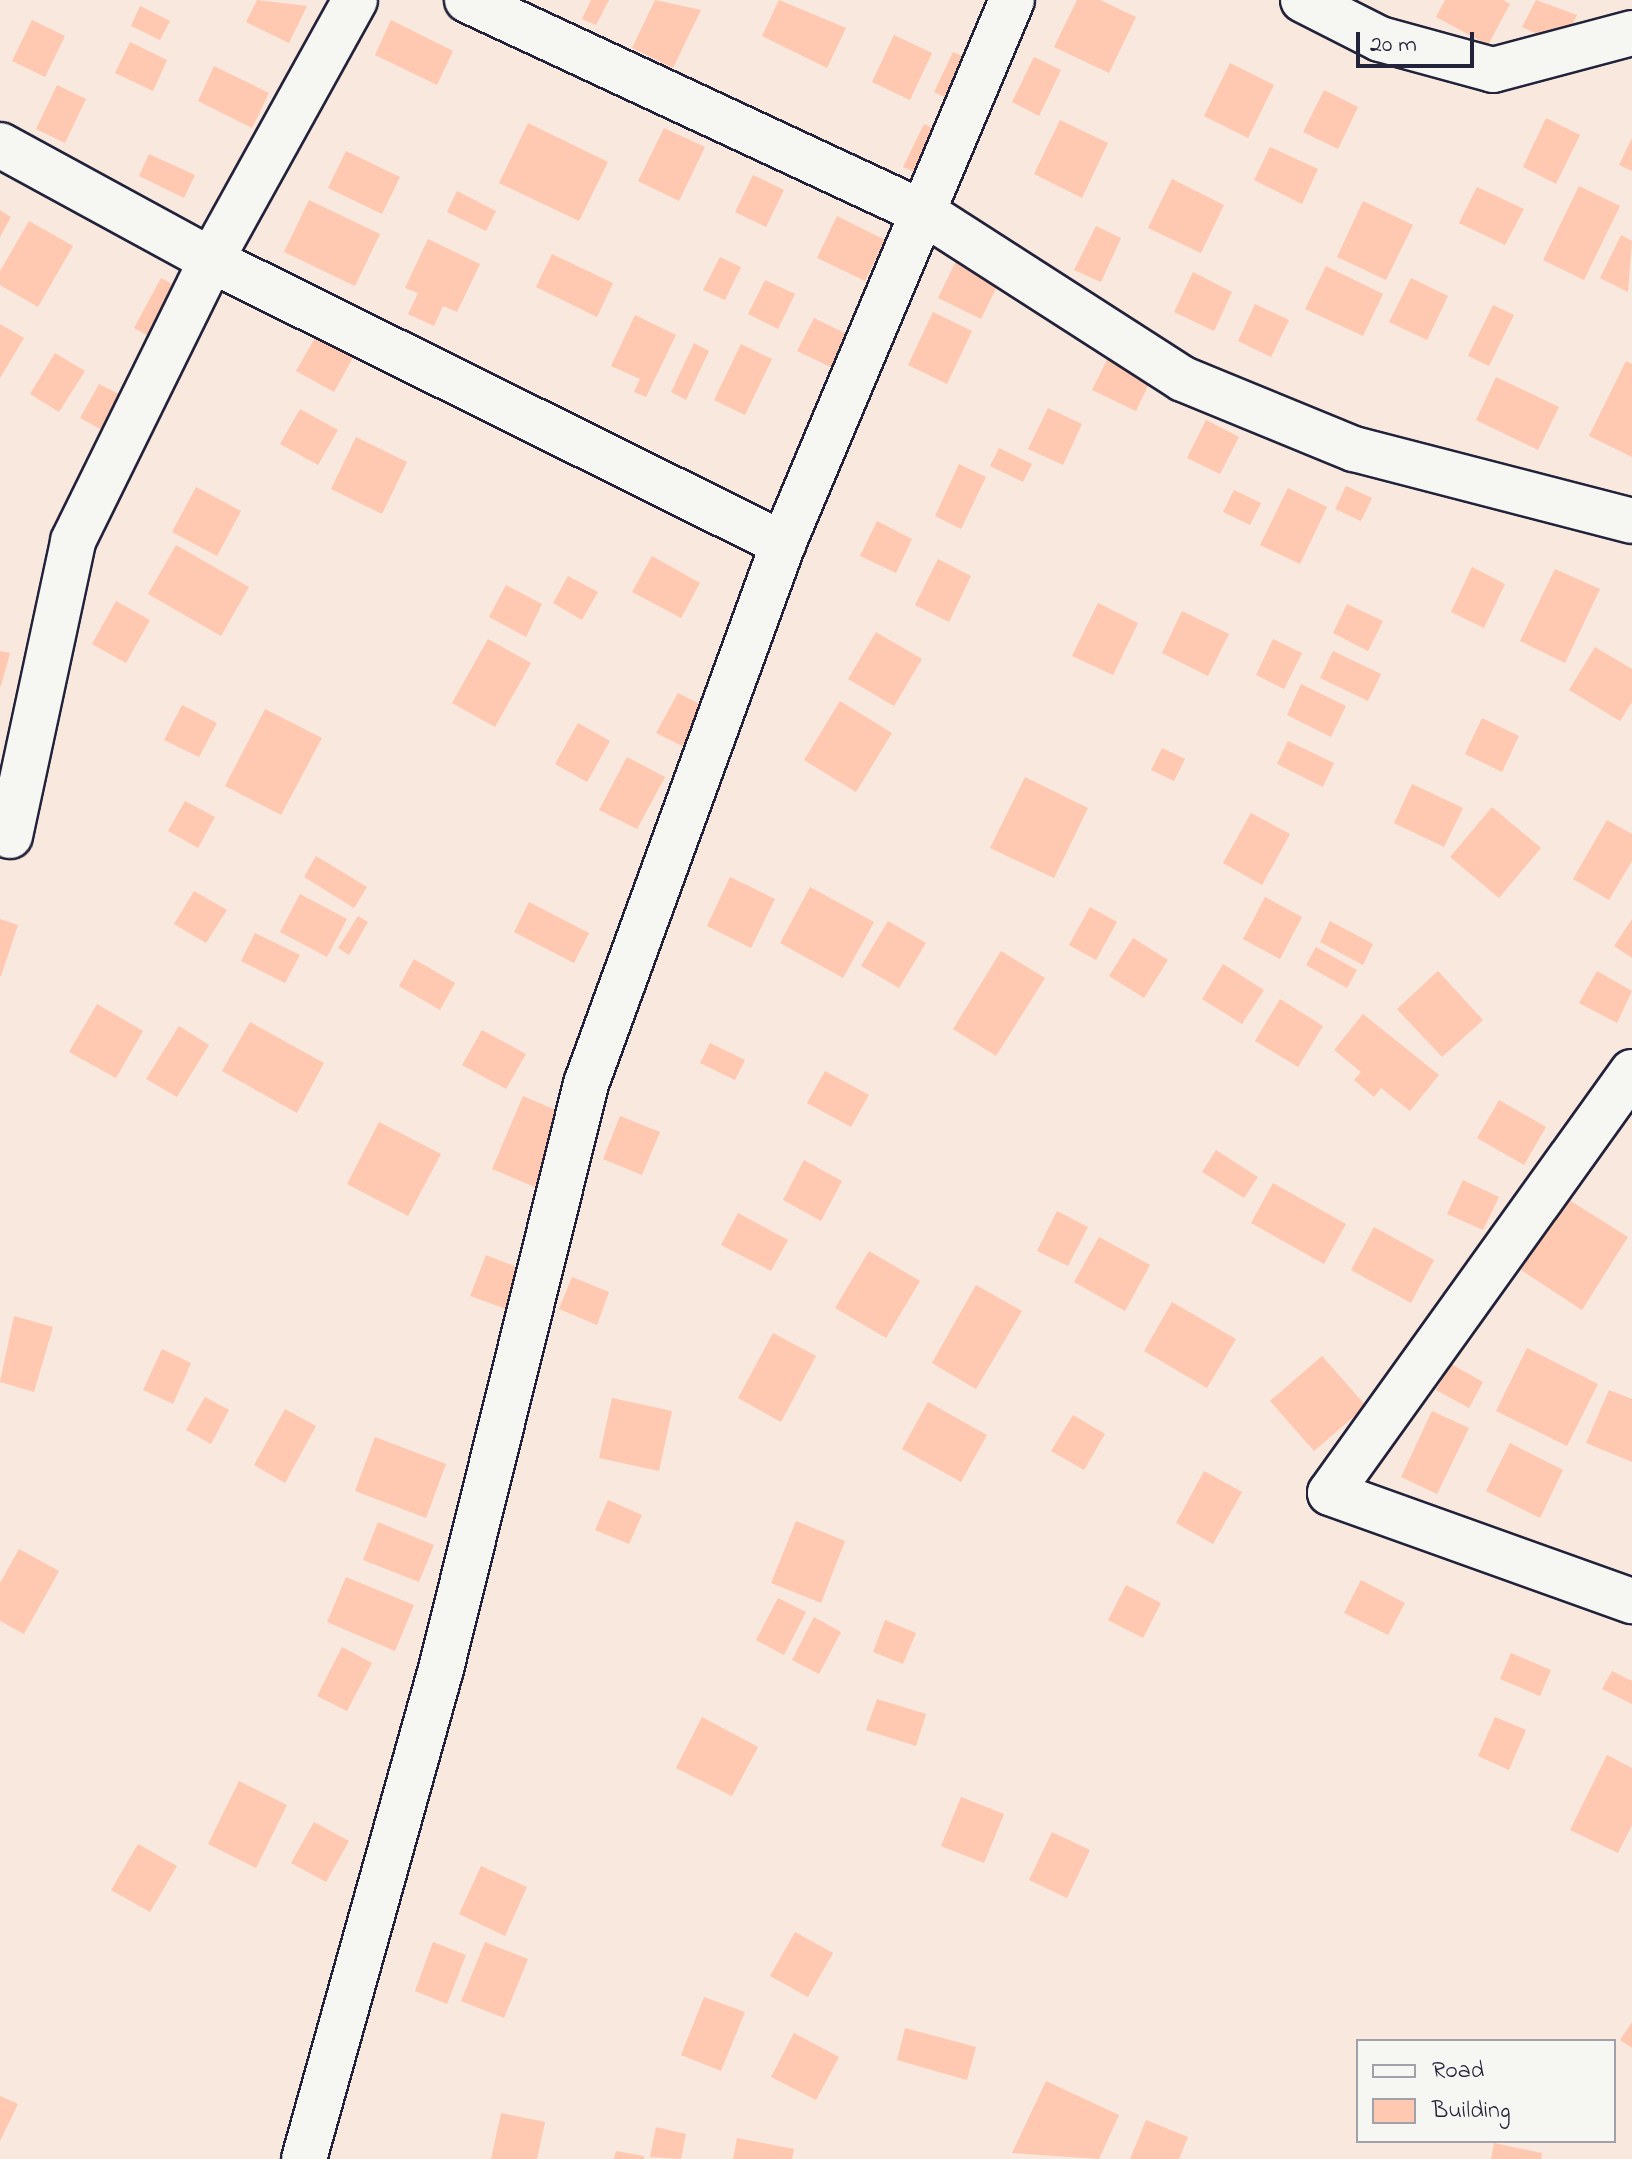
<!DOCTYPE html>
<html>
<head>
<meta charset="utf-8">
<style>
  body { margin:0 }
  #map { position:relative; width:1632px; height:2159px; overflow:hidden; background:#f9e8de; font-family:"Indie Flower",sans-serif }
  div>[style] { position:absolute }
  .building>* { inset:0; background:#ffc8b1 }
  .roads { filter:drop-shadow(2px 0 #22223b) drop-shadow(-2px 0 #22223b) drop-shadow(0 2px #22223b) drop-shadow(0 -2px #22223b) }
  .minor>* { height:44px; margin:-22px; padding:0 22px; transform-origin:22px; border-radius:22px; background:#f6f6f2 }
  span { translate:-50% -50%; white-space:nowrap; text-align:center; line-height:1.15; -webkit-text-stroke:6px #f6f6f2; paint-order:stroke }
  .legend { position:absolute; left:1356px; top:2039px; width:260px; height:104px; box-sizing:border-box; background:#f6f6f2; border:2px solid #a1a1a9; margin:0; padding:10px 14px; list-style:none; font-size:24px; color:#22223b }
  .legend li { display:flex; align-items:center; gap:16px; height:40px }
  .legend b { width:40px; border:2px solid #a1a1a9 }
  .scale { position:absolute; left:1356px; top:32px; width:118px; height:36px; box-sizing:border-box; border:4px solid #22223b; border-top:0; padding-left:10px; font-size:24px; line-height:28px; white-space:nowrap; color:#22223b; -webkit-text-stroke:6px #f6f6f2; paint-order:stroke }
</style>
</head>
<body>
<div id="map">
  <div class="building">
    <div style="clip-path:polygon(257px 0,307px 6px,289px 43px,246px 22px)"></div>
    <div style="clip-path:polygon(591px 0,609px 0,596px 25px,582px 19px)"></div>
    <div style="clip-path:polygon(655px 0,701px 10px,673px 68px,632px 48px)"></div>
    <div style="clip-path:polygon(779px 0,846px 28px,827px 68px,762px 36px)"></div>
    <div style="clip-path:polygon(1077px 0,1100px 0,1136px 17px,1109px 73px,1054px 47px)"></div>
    <div style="clip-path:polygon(1445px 0,1503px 0,1510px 4px,1488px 45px,1436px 17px)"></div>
    <div style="clip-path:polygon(1536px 0,1577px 15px,1562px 46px,1522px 27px)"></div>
    <div style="clip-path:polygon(140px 6px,170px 21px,160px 40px,131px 26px)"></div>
    <div style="clip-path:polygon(32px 20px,65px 36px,45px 77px,12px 61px)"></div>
    <div style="clip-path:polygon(391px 20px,453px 51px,437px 85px,375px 55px)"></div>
    <div style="clip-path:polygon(894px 35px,932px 53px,910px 100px,872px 82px)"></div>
    <div style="clip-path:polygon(130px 42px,167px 60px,153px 91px,115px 73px)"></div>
    <div style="clip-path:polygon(953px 52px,973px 61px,953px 101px,934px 92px)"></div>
    <div style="clip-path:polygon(1034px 57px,1061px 70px,1039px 116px,1012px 102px)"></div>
    <div style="clip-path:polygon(1230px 63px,1274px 85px,1248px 138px,1204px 116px)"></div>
    <div style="clip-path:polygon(214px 66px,269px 93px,252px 128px,198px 101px)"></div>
    <div style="clip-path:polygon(57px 85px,86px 99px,65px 143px,36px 129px)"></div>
    <div style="clip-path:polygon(1324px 90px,1358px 107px,1338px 149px,1303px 132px)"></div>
    <div style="clip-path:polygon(1546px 118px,1580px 135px,1556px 184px,1523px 167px)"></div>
    <div style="clip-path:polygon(1060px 120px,1108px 143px,1082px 198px,1034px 174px)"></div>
    <div style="clip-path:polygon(528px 123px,608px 162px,579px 221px,499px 183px)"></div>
    <div style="clip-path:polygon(924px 124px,953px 138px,932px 180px,903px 167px)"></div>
    <div style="clip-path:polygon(664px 128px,705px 147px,679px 201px,638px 181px)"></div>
    <div style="clip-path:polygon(1632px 138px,1632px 171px,1619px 165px)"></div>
    <div style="clip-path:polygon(1270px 147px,1318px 169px,1302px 204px,1254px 180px)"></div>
    <div style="clip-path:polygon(346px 151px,400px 177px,382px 214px,328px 188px)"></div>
    <div style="clip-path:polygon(149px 154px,195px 175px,184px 198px,139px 176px)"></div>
    <div style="clip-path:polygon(753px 175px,784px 190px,766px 227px,735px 212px)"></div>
    <div style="clip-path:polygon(1172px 179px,1224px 205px,1201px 253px,1148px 228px)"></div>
    <div style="clip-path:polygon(1579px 186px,1620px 206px,1584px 280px,1543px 260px)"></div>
    <div style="clip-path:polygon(1477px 187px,1524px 209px,1505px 245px,1459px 223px)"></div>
    <div style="clip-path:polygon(457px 191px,496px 211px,486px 231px,447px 212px)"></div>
    <div style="clip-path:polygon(309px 200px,380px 234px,355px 286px,284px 252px)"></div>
    <div style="clip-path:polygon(1363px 201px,1413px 225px,1386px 280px,1337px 257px)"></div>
    <div style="clip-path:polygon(0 210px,11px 217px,0 237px)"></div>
    <div style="clip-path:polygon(837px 216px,885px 240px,865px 281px,817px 258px)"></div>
    <div style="clip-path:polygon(29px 221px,73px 246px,38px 307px,0 285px,0 271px)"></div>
    <div style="clip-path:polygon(1096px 226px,1121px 238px,1101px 282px,1074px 270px)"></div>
    <div style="clip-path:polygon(1621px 235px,1632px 241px,1628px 292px,1600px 278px)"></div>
    <div style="clip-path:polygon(428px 239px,480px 264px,457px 312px,443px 306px,434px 326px,408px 314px,418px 293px,405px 288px)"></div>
    <div style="clip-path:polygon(552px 254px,613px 283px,597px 317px,536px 287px)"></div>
    <div style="clip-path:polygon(959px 255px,1002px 276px,981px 319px,938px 298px)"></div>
    <div style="clip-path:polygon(720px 257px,741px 267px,725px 300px,703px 290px)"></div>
    <div style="clip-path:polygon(1326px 266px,1383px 294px,1363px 336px,1305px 309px)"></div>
    <div style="clip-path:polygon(1193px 272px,1232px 292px,1214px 331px,1174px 312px)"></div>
    <div style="clip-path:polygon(161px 278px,203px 301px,176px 351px,134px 328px)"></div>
    <div style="clip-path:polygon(1411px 278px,1448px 296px,1427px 340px,1389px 322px)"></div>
    <div style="clip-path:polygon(765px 280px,795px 294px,778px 329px,748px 314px)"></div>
    <div style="clip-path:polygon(1255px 304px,1289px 320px,1271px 357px,1238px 341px)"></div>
    <div style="clip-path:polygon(1493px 305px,1514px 315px,1489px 366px,1468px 356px)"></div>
    <div style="clip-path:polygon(933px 312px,972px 331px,947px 384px,908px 365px)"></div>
    <div style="clip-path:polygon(635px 315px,676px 335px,646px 397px,634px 392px,640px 379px,611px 366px)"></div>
    <div style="clip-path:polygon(814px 318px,855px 338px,839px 371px,797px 351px)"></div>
    <div style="clip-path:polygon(0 324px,24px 338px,0 378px)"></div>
    <div style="clip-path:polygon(319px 331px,356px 352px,334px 392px,296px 371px)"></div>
    <div style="clip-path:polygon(694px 343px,709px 351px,686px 400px,671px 392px)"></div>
    <div style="clip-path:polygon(741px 344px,772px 359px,745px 415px,714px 400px)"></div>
    <div style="clip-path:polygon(1111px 352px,1154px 373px,1136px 411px,1092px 390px)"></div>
    <div style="clip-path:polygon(55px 353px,85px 371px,59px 412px,30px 394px)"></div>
    <div style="clip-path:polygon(1626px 361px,1632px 364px,1632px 457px,1589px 436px)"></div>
    <div style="clip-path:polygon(1496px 377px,1559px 407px,1538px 450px,1476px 420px)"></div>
    <div style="clip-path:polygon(99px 384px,132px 401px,113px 436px,80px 418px)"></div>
    <div style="clip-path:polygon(1048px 408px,1082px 424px,1063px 465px,1028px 449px)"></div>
    <div style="clip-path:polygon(300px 409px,338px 430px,318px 465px,280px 444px)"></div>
    <div style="clip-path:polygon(1206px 420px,1239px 437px,1220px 474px,1187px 458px)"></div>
    <div style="clip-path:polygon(356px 437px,407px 462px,382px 514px,331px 489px)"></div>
    <div style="clip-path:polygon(999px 448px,1032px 464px,1023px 482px,990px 466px)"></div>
    <div style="clip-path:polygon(959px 464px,986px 477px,961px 529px,935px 516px)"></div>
    <div style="clip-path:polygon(1346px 486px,1372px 498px,1361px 521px,1335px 509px)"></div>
    <div style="clip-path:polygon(196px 487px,241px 511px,217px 556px,172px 532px)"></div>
    <div style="clip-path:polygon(1288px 488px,1327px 507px,1300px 564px,1260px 545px)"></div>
    <div style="clip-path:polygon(1234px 490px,1261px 503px,1250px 525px,1223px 512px)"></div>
    <div style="clip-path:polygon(877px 521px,912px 539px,896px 573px,860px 556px)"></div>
    <div style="clip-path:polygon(176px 545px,249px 587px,221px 636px,148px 594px)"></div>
    <div style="clip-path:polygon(652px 556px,700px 583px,681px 618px,632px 592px)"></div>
    <div style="clip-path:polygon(938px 559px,971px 576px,949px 622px,915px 605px)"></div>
    <div style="clip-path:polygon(1472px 567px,1505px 584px,1484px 628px,1451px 612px)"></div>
    <div style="clip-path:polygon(1555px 569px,1600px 589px,1565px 663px,1520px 641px)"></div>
    <div style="clip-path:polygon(568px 576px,598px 592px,582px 620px,553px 603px)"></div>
    <div style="clip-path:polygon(506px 585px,542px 604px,526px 637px,489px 617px)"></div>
    <div style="clip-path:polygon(116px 601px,150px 620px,126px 663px,92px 644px)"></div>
    <div style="clip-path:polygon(1098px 603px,1138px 623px,1113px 675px,1072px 656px)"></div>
    <div style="clip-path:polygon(1347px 604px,1383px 621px,1368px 651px,1333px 633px)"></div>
    <div style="clip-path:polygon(1182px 611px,1229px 634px,1208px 676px,1162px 653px)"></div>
    <div style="clip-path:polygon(876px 632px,922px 659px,894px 706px,848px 679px)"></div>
    <div style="clip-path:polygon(488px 639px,531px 663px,495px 727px,452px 703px)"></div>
    <div style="clip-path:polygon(1273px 639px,1302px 653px,1284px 689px,1256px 675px)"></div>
    <div style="clip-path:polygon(1595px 647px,1632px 669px,1632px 702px,1620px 721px,1569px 690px)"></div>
    <div style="clip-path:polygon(0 651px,10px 653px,1px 686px,0 686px)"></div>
    <div style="clip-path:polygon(1333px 651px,1381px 674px,1368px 701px,1320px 678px)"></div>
    <div style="clip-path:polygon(1301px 684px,1346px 706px,1331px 737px,1287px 715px)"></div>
    <div style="clip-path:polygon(678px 693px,711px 710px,690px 750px,656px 733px)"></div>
    <div style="clip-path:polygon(840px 701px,892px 733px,856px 792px,804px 760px)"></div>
    <div style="clip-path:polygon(182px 705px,217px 723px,199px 757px,164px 740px)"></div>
    <div style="clip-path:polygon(265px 709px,322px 738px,281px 815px,225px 786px)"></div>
    <div style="clip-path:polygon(1482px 718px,1519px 736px,1502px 772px,1465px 754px)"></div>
    <div style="clip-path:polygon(578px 723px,610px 741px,587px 782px,555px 764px)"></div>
    <div style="clip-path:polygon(1288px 741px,1334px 763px,1323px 787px,1277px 764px)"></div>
    <div style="clip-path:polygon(1162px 748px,1185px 759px,1174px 781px,1151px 770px)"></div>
    <div style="clip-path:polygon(627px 757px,665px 777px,637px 829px,599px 810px)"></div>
    <div style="clip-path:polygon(1025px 777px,1088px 808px,1054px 878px,990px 848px)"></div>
    <div style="clip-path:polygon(1412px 784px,1463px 808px,1444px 847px,1394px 823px)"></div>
    <div style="clip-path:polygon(185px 801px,215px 817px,198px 848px,168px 831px)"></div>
    <div style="clip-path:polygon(1492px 807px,1541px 848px,1499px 898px,1450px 857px)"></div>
    <div style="clip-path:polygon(1251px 813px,1290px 834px,1262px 885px,1223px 863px)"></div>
    <div style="clip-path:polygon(1607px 820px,1632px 834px,1632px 861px,1609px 900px,1573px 879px)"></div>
    <div style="clip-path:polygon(316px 856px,367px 887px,354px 908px,304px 877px)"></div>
    <div style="clip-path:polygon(730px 877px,775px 899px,751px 948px,707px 926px)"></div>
    <div style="clip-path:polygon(810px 887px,874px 922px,843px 978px,780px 943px)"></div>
    <div style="clip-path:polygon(194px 891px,227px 910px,206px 943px,174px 924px)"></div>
    <div style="clip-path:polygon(300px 894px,347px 919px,327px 957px,280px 932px)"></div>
    <div style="clip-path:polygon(1265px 897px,1302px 917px,1280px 959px,1243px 939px)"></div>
    <div style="clip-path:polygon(529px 902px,589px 933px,574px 963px,514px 932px)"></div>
    <div style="clip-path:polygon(1090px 907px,1117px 922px,1096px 960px,1069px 945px)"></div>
    <div style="clip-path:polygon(358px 916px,368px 922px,349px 955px,338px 948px)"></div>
    <div style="clip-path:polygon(0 919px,18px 925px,1px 976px,0 976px)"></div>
    <div style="clip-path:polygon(1632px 919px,1632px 958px,1614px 946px)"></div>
    <div style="clip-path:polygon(888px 921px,926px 943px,899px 988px,861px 966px)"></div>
    <div style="clip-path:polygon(1330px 921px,1373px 944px,1363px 965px,1320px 942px)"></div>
    <div style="clip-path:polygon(255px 933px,300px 955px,285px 983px,241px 961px)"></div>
    <div style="clip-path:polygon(1133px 938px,1168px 960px,1144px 998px,1109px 976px)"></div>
    <div style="clip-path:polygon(1316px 947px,1357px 970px,1347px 988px,1306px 965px)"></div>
    <div style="clip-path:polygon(1001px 951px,1045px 978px,996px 1056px,953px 1029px)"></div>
    <div style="clip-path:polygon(414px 959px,455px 983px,440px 1010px,399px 986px)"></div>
    <div style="clip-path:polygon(1223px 964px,1264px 990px,1242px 1024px,1202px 999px)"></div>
    <div style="clip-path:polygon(1438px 971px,1483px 1020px,1442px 1057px,1397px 1009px)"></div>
    <div style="clip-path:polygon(1597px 971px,1632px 991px,1617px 1023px,1579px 1003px)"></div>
    <div style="clip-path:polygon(1280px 999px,1323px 1026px,1298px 1067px,1255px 1041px)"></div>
    <div style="clip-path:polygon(97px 1004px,143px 1031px,116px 1078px,69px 1052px)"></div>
    <div style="clip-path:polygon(1363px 1014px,1439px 1075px,1410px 1111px,1381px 1088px,1374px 1097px,1354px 1080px,1361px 1072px,1334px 1050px)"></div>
    <div style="clip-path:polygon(250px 1022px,324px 1063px,297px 1113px,222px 1071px)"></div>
    <div style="clip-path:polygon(179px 1026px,209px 1045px,177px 1097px,146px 1079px)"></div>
    <div style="clip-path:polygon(482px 1030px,526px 1054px,506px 1089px,462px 1065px)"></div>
    <div style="clip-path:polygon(710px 1043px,745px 1060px,735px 1080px,700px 1063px)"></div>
    <div style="clip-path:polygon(825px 1071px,869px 1095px,851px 1127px,807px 1103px)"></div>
    <div style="clip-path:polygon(523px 1096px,565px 1114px,535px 1187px,492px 1169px)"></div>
    <div style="clip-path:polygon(1499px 1100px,1546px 1127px,1524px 1165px,1477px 1138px)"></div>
    <div style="clip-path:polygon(620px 1116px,660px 1132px,642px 1175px,603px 1159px)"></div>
    <div style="clip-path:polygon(379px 1122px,441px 1154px,408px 1216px,347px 1184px)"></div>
    <div style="clip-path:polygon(1216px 1150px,1258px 1177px,1244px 1198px,1202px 1172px)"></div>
    <div style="clip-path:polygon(804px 1160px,842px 1181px,821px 1221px,783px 1200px)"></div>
    <div style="clip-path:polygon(1463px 1180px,1499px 1197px,1483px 1230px,1447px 1214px)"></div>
    <div style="clip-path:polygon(1273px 1183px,1346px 1224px,1324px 1264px,1251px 1223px)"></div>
    <div style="clip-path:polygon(1566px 1198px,1628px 1237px,1582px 1310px,1521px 1270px)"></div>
    <div style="clip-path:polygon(1057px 1211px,1088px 1227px,1068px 1266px,1037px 1251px)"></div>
    <div style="clip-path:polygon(738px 1213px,788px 1240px,771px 1271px,721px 1245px)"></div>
    <div style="clip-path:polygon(1374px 1227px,1434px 1260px,1411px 1303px,1351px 1270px)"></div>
    <div style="clip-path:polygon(1099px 1237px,1150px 1265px,1125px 1311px,1074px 1282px)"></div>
    <div style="clip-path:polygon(869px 1251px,920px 1281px,886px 1338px,835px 1308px)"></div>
    <div style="clip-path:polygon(486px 1255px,521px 1269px,506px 1309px,470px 1296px)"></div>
    <div style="clip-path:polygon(572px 1277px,609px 1292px,597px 1325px,559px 1309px)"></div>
    <div style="clip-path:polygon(976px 1285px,1022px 1311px,976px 1389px,932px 1363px)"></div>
    <div style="clip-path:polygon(1172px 1302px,1236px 1339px,1207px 1388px,1144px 1351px)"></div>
    <div style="clip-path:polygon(14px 1316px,53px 1327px,34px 1392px,0 1382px)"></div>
    <div style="clip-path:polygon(773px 1333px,816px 1356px,781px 1422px,738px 1398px)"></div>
    <div style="clip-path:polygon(1527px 1348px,1598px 1384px,1567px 1446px,1496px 1411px)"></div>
    <div style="clip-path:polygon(162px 1349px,191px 1363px,173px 1404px,143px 1390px)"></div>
    <div style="clip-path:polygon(1322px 1356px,1366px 1406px,1314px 1451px,1270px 1401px)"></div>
    <div style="clip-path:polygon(1451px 1364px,1483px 1382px,1469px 1408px,1436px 1390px)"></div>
    <div style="clip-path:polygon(1609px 1390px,1632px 1399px,1632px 1462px,1586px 1443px)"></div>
    <div style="clip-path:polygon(205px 1397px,229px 1410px,211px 1444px,186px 1430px)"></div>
    <div style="clip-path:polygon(612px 1398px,672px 1411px,659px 1471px,599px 1458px)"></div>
    <div style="clip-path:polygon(928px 1402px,987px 1435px,961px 1482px,902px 1449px)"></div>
    <div style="clip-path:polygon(285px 1409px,316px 1426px,285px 1483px,254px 1465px)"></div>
    <div style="clip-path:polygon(1432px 1411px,1469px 1428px,1437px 1494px,1401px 1477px)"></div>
    <div style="clip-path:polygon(1073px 1415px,1105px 1434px,1084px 1470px,1051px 1451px)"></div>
    <div style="clip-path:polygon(375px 1437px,446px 1464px,426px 1518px,355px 1491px)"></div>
    <div style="clip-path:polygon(1510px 1443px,1563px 1470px,1540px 1518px,1486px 1491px)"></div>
    <div style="clip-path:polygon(1204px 1471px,1242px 1492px,1213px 1544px,1176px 1523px)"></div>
    <div style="clip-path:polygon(608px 1500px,642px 1515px,629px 1544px,595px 1530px)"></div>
    <div style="clip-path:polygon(796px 1521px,845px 1541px,821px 1603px,771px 1583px)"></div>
    <div style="clip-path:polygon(378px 1522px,434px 1545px,419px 1582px,363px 1560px)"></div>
    <div style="clip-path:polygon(19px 1549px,59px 1571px,24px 1634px,0 1621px,0 1583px)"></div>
    <div style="clip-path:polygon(346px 1577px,414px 1605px,395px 1651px,327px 1622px)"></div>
    <div style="clip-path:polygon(1361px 1580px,1405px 1603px,1388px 1635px,1344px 1613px)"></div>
    <div style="clip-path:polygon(1126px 1585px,1161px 1603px,1143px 1638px,1108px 1620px)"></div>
    <div style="clip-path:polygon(778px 1598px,806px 1612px,784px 1655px,756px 1640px)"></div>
    <div style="clip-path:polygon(814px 1617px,841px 1632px,819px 1674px,792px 1660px)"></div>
    <div style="clip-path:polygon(885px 1620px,916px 1633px,903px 1664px,873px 1652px)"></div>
    <div style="clip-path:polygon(342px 1647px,372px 1663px,347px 1711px,317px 1696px)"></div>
    <div style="clip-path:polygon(1511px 1653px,1551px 1670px,1540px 1696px,1500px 1679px)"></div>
    <div style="clip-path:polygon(1612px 1671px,1632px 1681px,1632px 1704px,1602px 1689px)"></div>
    <div style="clip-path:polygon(877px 1699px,926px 1714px,916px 1746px,866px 1730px)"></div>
    <div style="clip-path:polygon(702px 1717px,758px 1747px,732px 1796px,676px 1768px)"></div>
    <div style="clip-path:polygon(1495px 1717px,1526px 1730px,1509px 1770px,1478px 1756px)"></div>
    <div style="clip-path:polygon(1607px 1755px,1632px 1768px,1632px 1825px,1618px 1853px,1570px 1830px)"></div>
    <div style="clip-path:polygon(239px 1781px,287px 1805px,256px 1868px,208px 1844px)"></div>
    <div style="clip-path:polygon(961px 1797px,1004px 1814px,984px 1863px,941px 1846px)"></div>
    <div style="clip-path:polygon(314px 1822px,349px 1841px,326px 1882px,291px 1863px)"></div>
    <div style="clip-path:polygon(1052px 1832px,1090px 1850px,1067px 1898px,1029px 1880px)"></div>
    <div style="clip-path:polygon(138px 1844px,177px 1866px,150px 1912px,111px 1890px)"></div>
    <div style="clip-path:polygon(481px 1866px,527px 1887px,505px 1936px,459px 1914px)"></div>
    <div style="clip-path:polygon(795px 1932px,833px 1953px,808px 1997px,770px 1976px)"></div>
    <div style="clip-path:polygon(433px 1942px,466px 1955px,447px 2004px,415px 1991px)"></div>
    <div style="clip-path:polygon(485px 1942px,528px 1959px,504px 2018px,461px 2001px)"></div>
    <div style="clip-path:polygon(704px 1997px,745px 2012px,721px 2071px,681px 2055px)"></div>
    <div style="clip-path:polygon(1632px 2022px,1632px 2048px,1620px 2040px)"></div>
    <div style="clip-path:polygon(905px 2028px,976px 2047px,967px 2080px,897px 2060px)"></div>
    <div style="clip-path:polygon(794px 2033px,839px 2057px,816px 2100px,771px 2077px)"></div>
    <div style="clip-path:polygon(1046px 2081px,1119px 2115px,1099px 2159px,1012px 2153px)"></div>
    <div style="clip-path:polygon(0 2096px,18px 2104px,0 2141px)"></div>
    <div style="clip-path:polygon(501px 2113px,545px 2122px,537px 2159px,491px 2159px)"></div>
    <div style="clip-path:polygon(1146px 2120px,1188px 2137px,1179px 2159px,1130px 2159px)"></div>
    <div style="clip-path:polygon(656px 2127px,686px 2134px,681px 2159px,650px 2157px)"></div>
    <div style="clip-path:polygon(737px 2138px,794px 2149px,792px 2159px,733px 2159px)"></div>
    <div style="clip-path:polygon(1494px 2143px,1542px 2153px,1541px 2159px,1491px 2159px)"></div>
    <div style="clip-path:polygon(616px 2151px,644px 2156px,644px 2159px,614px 2159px)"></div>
  </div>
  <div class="roads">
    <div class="minor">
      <div style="left:467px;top:0;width:506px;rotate:25deg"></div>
      <div style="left:926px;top:214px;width:305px;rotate:32.7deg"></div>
      <div style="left:1183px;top:379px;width:185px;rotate:22.3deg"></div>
      <div style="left:1354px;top:449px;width:287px;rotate:14.5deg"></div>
      <div style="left:1303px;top:0;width:86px;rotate:26.9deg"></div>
      <div style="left:1380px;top:39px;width:117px;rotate:15.3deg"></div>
      <div style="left:1493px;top:70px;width:144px;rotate:-14.9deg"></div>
      <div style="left:0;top:145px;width:240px;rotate:28.6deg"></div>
      <div style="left:211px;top:260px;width:639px;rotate:26.4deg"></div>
      <div style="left:10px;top:836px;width:302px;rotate:-77.9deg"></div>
      <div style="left:73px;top:541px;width:313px;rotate:-63.8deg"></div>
      <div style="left:211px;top:260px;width:297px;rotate:-61deg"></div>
      <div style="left:1632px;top:1072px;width:518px;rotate:125.65deg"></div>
      <div style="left:1330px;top:1493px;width:321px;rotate:19.7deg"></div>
      <div style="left:304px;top:2159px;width:509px;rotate:-74.38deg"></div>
      <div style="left:441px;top:1669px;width:603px;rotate:-76.08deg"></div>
      <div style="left:586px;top:1084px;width:575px;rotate:-69.96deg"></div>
      <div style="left:783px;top:544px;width:590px;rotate:-67.17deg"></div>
    </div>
  </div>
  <ul class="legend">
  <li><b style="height:10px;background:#f6f6f2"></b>Road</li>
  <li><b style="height:22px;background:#ffc8b1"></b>Building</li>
  </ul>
  <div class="scale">20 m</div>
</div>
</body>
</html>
